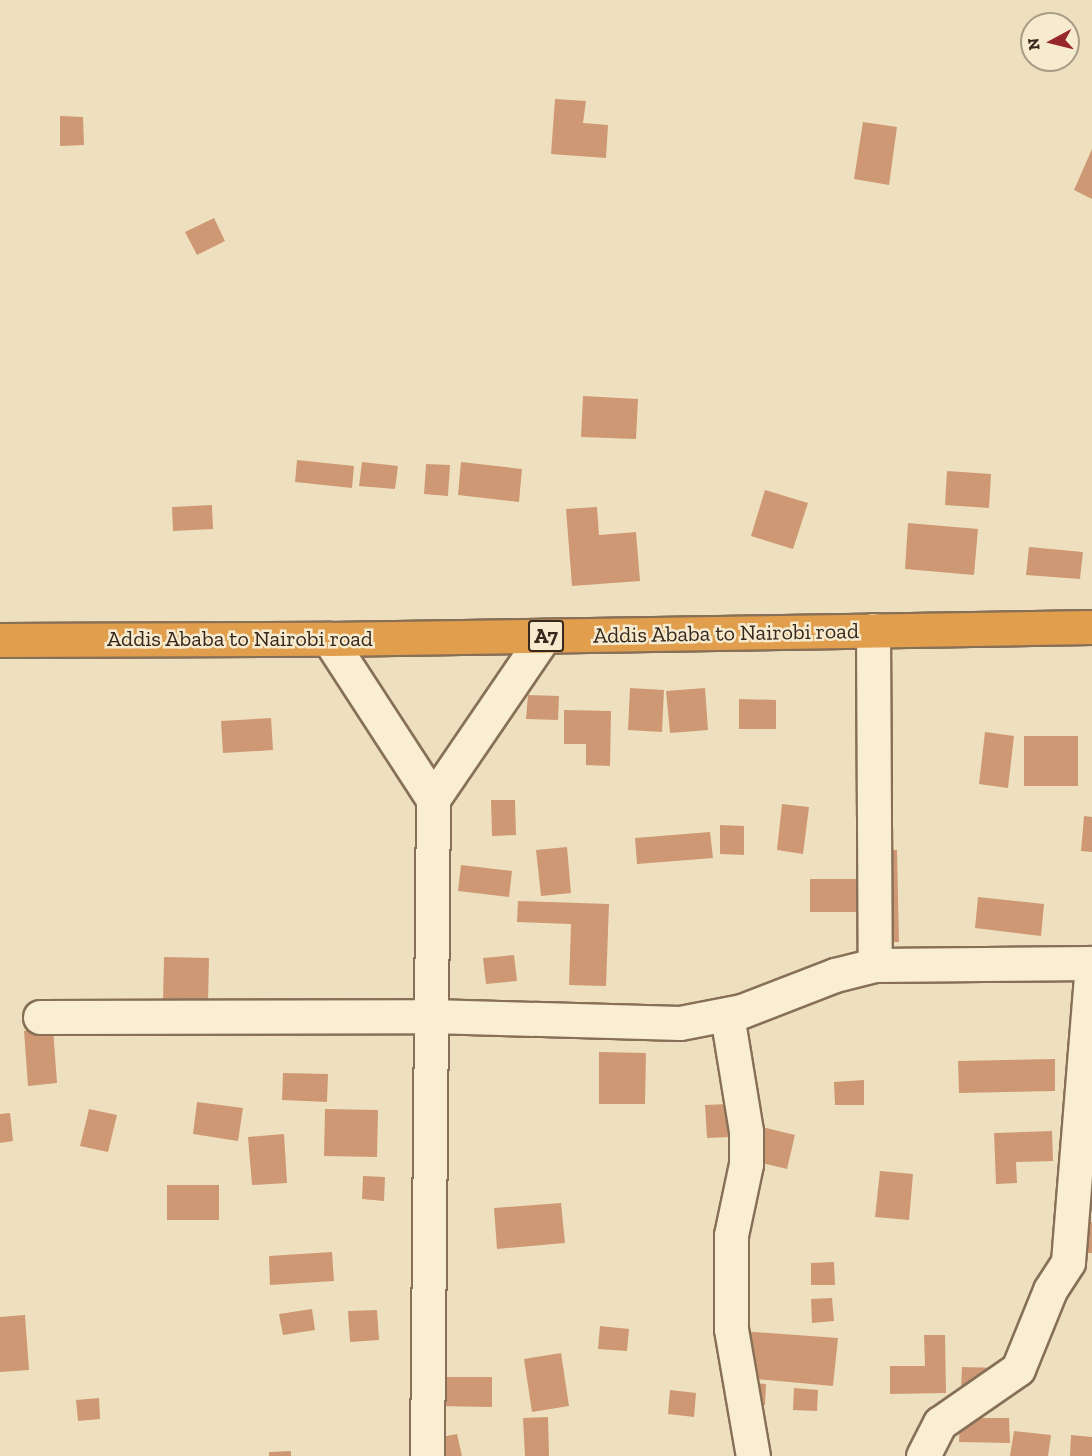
<!DOCTYPE html>
<html>
<head>
<meta charset="utf-8">
<style>
  body { margin:0 }
  #map { position:relative; width:1092px; height:1456px; overflow:hidden; background:#eee0bf; font-family:"Zilla Slab",serif }
  div>[style] { position:absolute }
  .building>* { inset:0; background:#ce9874 }
  .roads { filter:drop-shadow(2px 0 #877057) drop-shadow(-2px 0 #877057) drop-shadow(0 2px #877057) drop-shadow(0 -2px #877057) }
  .street>* { height:33px; margin:-16.5px; padding:0 16.5px; transform-origin:16.5px; border-radius:16.5px; background:#f9edd2 }
  .highway>* { height:33px; margin:-16.5px; padding:0 16.5px; transform-origin:16.5px; border-radius:16.5px; background:#e19e4d }
  span { translate:-50% -50%; white-space:nowrap; text-align:center; line-height:1.15; -webkit-text-stroke:5px #f6eacf; paint-order:stroke }
  .shield-label span { padding:2px 4px; background:#f6eacf; border:2px solid; border-radius:4px; -webkit-text-stroke-width:0 }
  .shield-label { font-size:21px; color:#36281c; font-weight:700 }
  .street-label { font-size:22px; color:#36281c }
  .north { position:absolute; left:1020px; top:12px; width:60px; height:60px; box-sizing:border-box; background:#f6eacf; border:2px solid #a99c87; border-radius:50%; rotate:263deg; font-size:16px; font-weight:700; line-height:24px; text-align:center; color:#36281c }
  .north::after { content:''; display:block; margin:auto; width:21px; height:27px; background:#972628; clip-path:polygon(50% 0,100% 100%,50% 72%,0 100%) }
</style>
</head>
<body>
<div id="map">
  <div class="building">
    <div style="clip-path:polygon(555px 99px,586px 101px,583px 123px,608px 125px,606px 158px,551px 154px)"></div>
    <div style="clip-path:polygon(60px 116px,83px 117px,84px 145px,60px 146px)"></div>
    <div style="clip-path:polygon(863px 122px,897px 127px,889px 185px,854px 179px)"></div>
    <div style="clip-path:polygon(1092px 149px,1092px 199px,1074px 190px)"></div>
    <div style="clip-path:polygon(214px 218px,225px 241px,197px 255px,185px 232px)"></div>
    <div style="clip-path:polygon(583px 396px,638px 399px,636px 439px,581px 437px)"></div>
    <div style="clip-path:polygon(297px 460px,354px 466px,352px 488px,295px 482px)"></div>
    <div style="clip-path:polygon(362px 462px,398px 466px,395px 489px,359px 486px)"></div>
    <div style="clip-path:polygon(461px 462px,522px 469px,519px 502px,458px 495px)"></div>
    <div style="clip-path:polygon(426px 464px,450px 465px,448px 496px,424px 494px)"></div>
    <div style="clip-path:polygon(947px 471px,991px 474px,989px 508px,945px 505px)"></div>
    <div style="clip-path:polygon(765px 490px,808px 503px,793px 549px,751px 536px)"></div>
    <div style="clip-path:polygon(212px 505px,213px 529px,173px 531px,172px 507px)"></div>
    <div style="clip-path:polygon(597px 507px,599px 535px,636px 532px,640px 581px,572px 586px,566px 509px)"></div>
    <div style="clip-path:polygon(908px 523px,978px 529px,974px 575px,905px 569px)"></div>
    <div style="clip-path:polygon(1029px 547px,1083px 552px,1080px 579px,1026px 575px)"></div>
    <div style="clip-path:polygon(630px 688px,664px 690px,662px 732px,628px 730px)"></div>
    <div style="clip-path:polygon(705px 688px,708px 730px,670px 733px,666px 691px)"></div>
    <div style="clip-path:polygon(528px 695px,559px 696px,558px 720px,526px 719px)"></div>
    <div style="clip-path:polygon(739px 699px,776px 700px,776px 729px,739px 729px)"></div>
    <div style="clip-path:polygon(564px 710px,611px 711px,610px 766px,586px 765px,586px 744px,564px 744px)"></div>
    <div style="clip-path:polygon(271px 718px,273px 750px,223px 753px,221px 721px)"></div>
    <div style="clip-path:polygon(985px 732px,1014px 736px,1008px 788px,979px 784px)"></div>
    <div style="clip-path:polygon(1024px 736px,1078px 736px,1078px 786px,1024px 786px)"></div>
    <div style="clip-path:polygon(491px 800px,515px 800px,516px 835px,492px 836px)"></div>
    <div style="clip-path:polygon(782px 804px,809px 807px,803px 854px,777px 850px)"></div>
    <div style="clip-path:polygon(1084px 816px,1092px 817px,1092px 852px,1081px 851px)"></div>
    <div style="clip-path:polygon(720px 825px,744px 826px,744px 855px,720px 854px)"></div>
    <div style="clip-path:polygon(710px 832px,713px 858px,637px 864px,635px 838px)"></div>
    <div style="clip-path:polygon(567px 847px,571px 893px,541px 896px,536px 850px)"></div>
    <div style="clip-path:polygon(868px 850px,897px 850px,899px 942px,863px 943px,863px 912px,810px 912px,810px 879px,868px 879px)"></div>
    <div style="clip-path:polygon(461px 865px,512px 871px,509px 897px,458px 891px)"></div>
    <div style="clip-path:polygon(978px 897px,1044px 904px,1041px 936px,975px 928px)"></div>
    <div style="clip-path:polygon(518px 901px,609px 904px,606px 986px,569px 985px,571px 924px,517px 922px)"></div>
    <div style="clip-path:polygon(514px 955px,517px 981px,486px 984px,483px 958px)"></div>
    <div style="clip-path:polygon(164px 957px,209px 958px,208px 1003px,163px 1002px)"></div>
    <div style="clip-path:polygon(53px 1028px,57px 1083px,28px 1086px,24px 1031px)"></div>
    <div style="clip-path:polygon(599px 1052px,646px 1053px,645px 1104px,599px 1104px)"></div>
    <div style="clip-path:polygon(1055px 1059px,1055px 1091px,959px 1093px,958px 1061px)"></div>
    <div style="clip-path:polygon(283px 1073px,328px 1074px,327px 1102px,282px 1100px)"></div>
    <div style="clip-path:polygon(864px 1080px,864px 1105px,835px 1105px,834px 1082px)"></div>
    <div style="clip-path:polygon(197px 1102px,243px 1108px,238px 1141px,193px 1134px)"></div>
    <div style="clip-path:polygon(729px 1104px,730px 1137px,707px 1138px,705px 1105px)"></div>
    <div style="clip-path:polygon(89px 1109px,117px 1115px,108px 1152px,80px 1146px)"></div>
    <div style="clip-path:polygon(325px 1109px,378px 1110px,377px 1157px,324px 1156px)"></div>
    <div style="clip-path:polygon(10px 1113px,13px 1141px,0 1143px,0 1114px)"></div>
    <div style="clip-path:polygon(762px 1127px,795px 1135px,787px 1169px,753px 1161px)"></div>
    <div style="clip-path:polygon(1052px 1131px,1053px 1161px,1016px 1162px,1017px 1183px,996px 1184px,994px 1133px)"></div>
    <div style="clip-path:polygon(284px 1134px,287px 1183px,252px 1185px,248px 1137px)"></div>
    <div style="clip-path:polygon(880px 1171px,913px 1174px,909px 1220px,875px 1217px)"></div>
    <div style="clip-path:polygon(363px 1176px,385px 1177px,384px 1201px,362px 1199px)"></div>
    <div style="clip-path:polygon(167px 1185px,219px 1185px,219px 1220px,167px 1220px)"></div>
    <div style="clip-path:polygon(561px 1203px,565px 1243px,497px 1249px,494px 1208px)"></div>
    <div style="clip-path:polygon(1067px 1222px,1092px 1222px,1092px 1253px,1067px 1254px)"></div>
    <div style="clip-path:polygon(332px 1252px,334px 1281px,270px 1285px,269px 1256px)"></div>
    <div style="clip-path:polygon(834px 1262px,835px 1285px,811px 1285px,811px 1263px)"></div>
    <div style="clip-path:polygon(832px 1298px,834px 1321px,812px 1323px,811px 1299px)"></div>
    <div style="clip-path:polygon(312px 1309px,315px 1330px,283px 1335px,279px 1314px)"></div>
    <div style="clip-path:polygon(377px 1310px,379px 1340px,350px 1342px,348px 1311px)"></div>
    <div style="clip-path:polygon(25px 1315px,29px 1370px,0 1372px,0 1317px)"></div>
    <div style="clip-path:polygon(600px 1326px,629px 1329px,627px 1351px,598px 1349px)"></div>
    <div style="clip-path:polygon(726px 1330px,838px 1338px,833px 1386px,722px 1376px)"></div>
    <div style="clip-path:polygon(924px 1335px,945px 1335px,946px 1393px,890px 1394px,890px 1366px,925px 1366px)"></div>
    <div style="clip-path:polygon(561px 1353px,569px 1406px,532px 1412px,524px 1359px)"></div>
    <div style="clip-path:polygon(962px 1367px,1003px 1368px,961px 1390px)"></div>
    <div style="clip-path:polygon(436px 1377px,492px 1377px,492px 1407px,436px 1406px)"></div>
    <div style="clip-path:polygon(742px 1382px,766px 1384px,765px 1405px,742px 1405px)"></div>
    <div style="clip-path:polygon(794px 1388px,818px 1390px,817px 1411px,793px 1410px)"></div>
    <div style="clip-path:polygon(670px 1390px,696px 1393px,694px 1417px,668px 1414px)"></div>
    <div style="clip-path:polygon(99px 1398px,100px 1419px,78px 1421px,76px 1400px)"></div>
    <div style="clip-path:polygon(548px 1417px,549px 1456px,525px 1456px,523px 1418px)"></div>
    <div style="clip-path:polygon(960px 1418px,1009px 1418px,1010px 1443px,959px 1442px)"></div>
    <div style="clip-path:polygon(1014px 1431px,1051px 1435px,1048px 1456px,1010px 1456px)"></div>
    <div style="clip-path:polygon(457px 1434px,462px 1456px,434px 1456px,431px 1439px)"></div>
    <div style="clip-path:polygon(1071px 1435px,1092px 1437px,1092px 1456px,1070px 1456px)"></div>
    <div style="clip-path:polygon(291px 1451px,291px 1456px,269px 1456px,269px 1452px)"></div>
  </div>
  <div class="roads">
    <div class="street">
      <div style="left:873px;top:630px;width:335px;rotate:89.7deg"></div>
      <div style="left:329px;top:639px;width:191px;rotate:57deg"></div>
      <div style="left:727px;top:1015px;width:118px;rotate:80.7deg"></div>
      <div style="left:746px;top:1131px;width:33px;rotate:90deg"></div>
      <div style="left:746px;top:1164px;width:73px;rotate:101.9deg"></div>
      <div style="left:731px;top:1235px;width:94px;rotate:90deg"></div>
      <div style="left:731px;top:1329px;width:129px;rotate:80.2deg"></div>
      <div style="left:40px;top:1017px;width:391px;rotate:-0.1deg"></div>
      <div style="left:431px;top:1016px;width:249px;rotate:1.6deg"></div>
      <div style="left:680px;top:1023px;width:63px;rotate:-11deg"></div>
      <div style="left:742px;top:1011px;width:100px;rotate:-21.2deg"></div>
      <div style="left:835px;top:975px;width:41px;rotate:-14deg"></div>
      <div style="left:875px;top:965px;width:217px;rotate:-0.5deg"></div>
      <div style="left:427px;top:1456px;width:657px;rotate:-89.48deg"></div>
      <div style="left:433px;top:799px;width:197px;rotate:-55.7deg"></div>
      <div style="left:923px;top:1456px;width:37px;rotate:-63deg"></div>
      <div style="left:940px;top:1423px;width:95px;rotate:-34.7deg"></div>
      <div style="left:1018px;top:1369px;width:85px;rotate:-67.9deg"></div>
      <div style="left:1050px;top:1290px;width:33px;rotate:-57deg"></div>
      <div style="left:1068px;top:1262px;width:300px;rotate:-85.4deg"></div>
    </div>
    <div class="highway">
      <div style="left:0;top:640px;width:329px;rotate:-0.2deg"></div>
      <div style="left:329px;top:639px;width:763px;rotate:-0.9deg"></div>
    </div>
  </div>
  <div class="shield-label">
    <span style="left:546px;top:636px">A7</span>
  </div>
  <div class="street-label">
    <span style="left:726px;top:633px;rotate:-1deg">Addis Ababa to Nairobi road</span>
    <span style="left:240px;top:639px">Addis Ababa to Nairobi road</span>
  </div>
  <div class="north">N</div>
</div>
</body>
</html>
